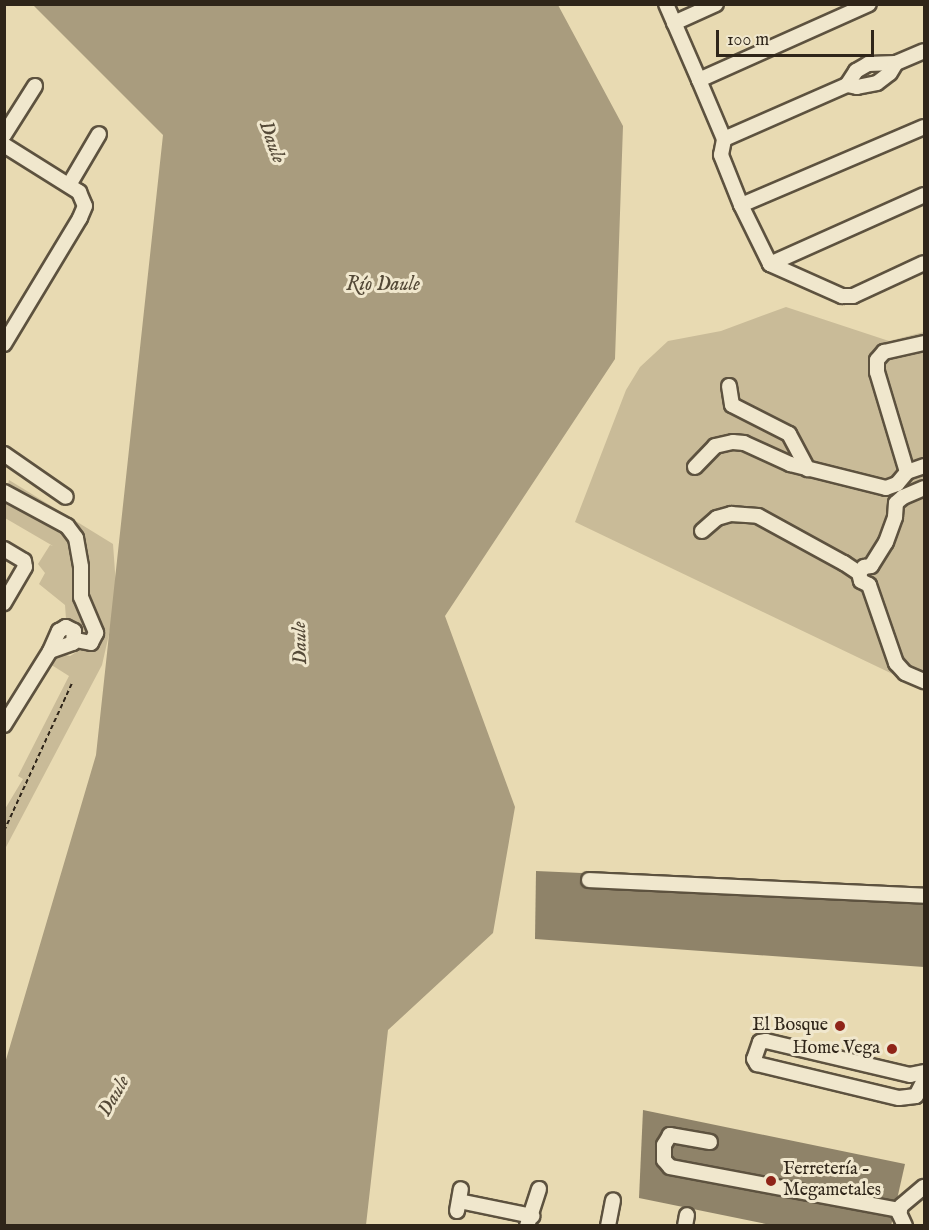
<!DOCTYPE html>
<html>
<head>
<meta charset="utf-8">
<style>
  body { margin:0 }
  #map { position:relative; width:929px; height:1230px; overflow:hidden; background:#e8dab2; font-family:"IM FELL English",serif }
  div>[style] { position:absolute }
  .green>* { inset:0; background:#c9bb98 }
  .water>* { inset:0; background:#a99c7e }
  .building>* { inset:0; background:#8f8369 }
  .path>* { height:2px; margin-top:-1px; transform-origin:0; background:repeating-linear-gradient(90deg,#2f2519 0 4.5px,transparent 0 7.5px) }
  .roads { filter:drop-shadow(2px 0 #5d523f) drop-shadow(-2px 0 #5d523f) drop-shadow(0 2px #5d523f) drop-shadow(0 -2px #5d523f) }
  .minor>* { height:14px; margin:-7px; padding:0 7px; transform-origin:7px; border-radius:7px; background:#f0e7cd }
  .dots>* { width:16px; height:16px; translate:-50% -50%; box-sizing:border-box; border:3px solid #f0e7cd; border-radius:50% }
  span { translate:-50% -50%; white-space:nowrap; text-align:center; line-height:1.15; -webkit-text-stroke:6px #f0e7cd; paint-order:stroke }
  .poi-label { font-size:18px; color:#2f2519 }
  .right { translate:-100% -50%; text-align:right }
  .left { translate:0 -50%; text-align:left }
  .water-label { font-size:20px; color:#544937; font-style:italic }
  .frame { position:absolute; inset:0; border:6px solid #2f2519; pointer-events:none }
  .scale { position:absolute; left:716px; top:30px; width:158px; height:27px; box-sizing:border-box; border:3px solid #2f2519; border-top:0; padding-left:8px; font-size:18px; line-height:21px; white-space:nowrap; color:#2f2519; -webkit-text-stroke:4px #f0e7cd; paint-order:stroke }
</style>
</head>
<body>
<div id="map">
  <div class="green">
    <div style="clip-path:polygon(786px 307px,889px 341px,924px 332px,924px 689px,575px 522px,626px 390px,640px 367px,668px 341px,721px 331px)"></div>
    <div style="clip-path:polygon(9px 480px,113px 544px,117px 599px,102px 665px,5px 849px,5px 809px,23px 779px,18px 776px,69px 676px,50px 664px,57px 653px,70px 656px,78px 651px,82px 640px,78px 624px,66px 619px,65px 605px,39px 584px,45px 573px,38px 564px,50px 545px,53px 546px,5px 518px,5px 499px)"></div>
  </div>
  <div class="water">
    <div style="clip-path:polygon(33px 5px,558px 5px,623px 126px,615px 359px,445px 616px,515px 807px,493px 933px,388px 1030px,366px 1225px,5px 1225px,5px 1063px,96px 755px,163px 135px)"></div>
  </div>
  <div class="building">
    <div style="clip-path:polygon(536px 871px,924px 888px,924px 967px,535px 939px)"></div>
    <div style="clip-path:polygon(643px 1110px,905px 1164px,891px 1226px,776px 1226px,639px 1198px)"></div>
  </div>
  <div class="path">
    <div style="left:4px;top:831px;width:163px;rotate:-65.3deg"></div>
  </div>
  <div class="roads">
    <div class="minor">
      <div style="left:666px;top:4px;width:83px;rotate:66.5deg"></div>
      <div style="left:674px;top:23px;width:46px;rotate:-24.3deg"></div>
      <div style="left:847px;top:85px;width:17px;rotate:-57deg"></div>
      <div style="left:856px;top:71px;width:14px;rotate:-30deg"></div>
      <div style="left:868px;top:64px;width:28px;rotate:-2deg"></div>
      <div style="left:924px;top:127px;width:199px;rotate:156.9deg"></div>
      <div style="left:741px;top:205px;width:66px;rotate:63.8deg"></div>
      <div style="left:770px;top:264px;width:79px;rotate:24deg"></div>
      <div style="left:842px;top:296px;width:11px"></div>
      <div style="left:853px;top:296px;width:78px;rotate:-24.9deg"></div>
      <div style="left:4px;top:135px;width:58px;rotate:-57.7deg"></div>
      <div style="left:724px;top:139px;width:134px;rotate:-23.7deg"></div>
      <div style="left:847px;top:85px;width:10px;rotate:11deg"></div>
      <div style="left:857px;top:87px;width:20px;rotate:-11deg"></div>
      <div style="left:877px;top:83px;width:16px;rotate:-38deg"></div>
      <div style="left:890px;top:73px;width:12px;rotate:-59deg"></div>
      <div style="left:896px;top:63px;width:30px;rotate:-23deg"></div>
      <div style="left:4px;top:145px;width:89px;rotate:32.1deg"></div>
      <div style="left:79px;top:192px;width:15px;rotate:67deg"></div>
      <div style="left:85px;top:206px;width:13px;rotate:113deg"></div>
      <div style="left:80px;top:218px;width:147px;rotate:121.1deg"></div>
      <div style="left:69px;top:185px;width:59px;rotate:-59.5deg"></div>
      <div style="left:741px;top:205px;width:54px;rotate:-111.8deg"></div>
      <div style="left:721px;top:155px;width:16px;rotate:-79deg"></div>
      <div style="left:724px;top:139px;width:64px;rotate:-113deg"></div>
      <div style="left:699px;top:80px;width:186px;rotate:-24.1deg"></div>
      <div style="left:770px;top:264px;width:169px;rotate:-24.1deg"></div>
      <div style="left:729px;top:386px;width:19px;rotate:81deg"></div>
      <div style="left:732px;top:405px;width:64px;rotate:27deg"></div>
      <div style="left:789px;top:434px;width:40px;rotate:62deg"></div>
      <div style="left:4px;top:454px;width:75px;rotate:34.7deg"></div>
      <div style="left:695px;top:467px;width:29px;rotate:-46deg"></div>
      <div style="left:715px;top:446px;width:18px;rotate:-13deg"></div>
      <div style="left:733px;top:442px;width:11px;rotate:5deg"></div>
      <div style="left:744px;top:443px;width:51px;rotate:24.5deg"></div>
      <div style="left:790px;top:464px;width:99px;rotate:14deg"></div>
      <div style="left:886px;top:488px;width:12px;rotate:-20deg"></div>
      <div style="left:897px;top:484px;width:16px;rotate:-50deg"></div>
      <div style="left:907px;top:472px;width:18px;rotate:-19deg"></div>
      <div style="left:907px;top:472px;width:104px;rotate:-106.7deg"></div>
      <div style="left:877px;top:372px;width:12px;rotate:-90deg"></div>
      <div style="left:877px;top:360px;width:11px;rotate:-49deg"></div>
      <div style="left:884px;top:352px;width:41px;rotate:-12.7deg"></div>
      <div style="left:4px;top:492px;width:72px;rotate:28.4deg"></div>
      <div style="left:67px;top:526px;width:15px;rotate:53deg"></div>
      <div style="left:76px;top:538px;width:29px;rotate:80deg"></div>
      <div style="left:81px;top:567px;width:30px;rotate:90deg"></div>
      <div style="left:81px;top:597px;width:39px;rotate:67deg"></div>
      <div style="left:96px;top:633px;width:11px;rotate:117deg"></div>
      <div style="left:91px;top:643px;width:16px;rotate:-169deg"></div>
      <div style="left:702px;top:531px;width:20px;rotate:-41deg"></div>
      <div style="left:717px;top:518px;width:15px;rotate:-16deg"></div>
      <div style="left:731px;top:514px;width:27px;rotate:4deg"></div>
      <div style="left:758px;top:516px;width:98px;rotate:28.7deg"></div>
      <div style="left:844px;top:563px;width:18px;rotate:34deg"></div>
      <div style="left:859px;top:573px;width:8px;rotate:76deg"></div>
      <div style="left:861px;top:581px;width:9px;rotate:27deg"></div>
      <div style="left:4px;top:549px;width:23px;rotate:31deg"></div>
      <div style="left:24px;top:561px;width:6px;rotate:81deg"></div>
      <div style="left:25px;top:567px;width:42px;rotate:120.3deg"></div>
      <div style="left:859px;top:573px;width:8px;rotate:-50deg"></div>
      <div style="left:864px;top:567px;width:7px;rotate:-8deg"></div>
      <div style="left:871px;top:566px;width:28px;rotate:-58deg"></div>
      <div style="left:886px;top:542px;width:27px;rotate:-70deg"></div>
      <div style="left:895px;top:517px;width:14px;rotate:-86deg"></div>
      <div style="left:896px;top:503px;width:9px;rotate:-41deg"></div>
      <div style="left:903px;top:497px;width:23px;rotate:-23deg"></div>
      <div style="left:869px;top:585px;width:83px;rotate:70.9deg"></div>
      <div style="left:896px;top:663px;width:13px;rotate:48deg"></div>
      <div style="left:905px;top:673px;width:21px;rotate:23deg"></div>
      <div style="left:66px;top:627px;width:9px;rotate:27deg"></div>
      <div style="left:74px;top:631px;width:12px;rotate:95deg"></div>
      <div style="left:73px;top:643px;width:24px;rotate:161deg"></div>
      <div style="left:50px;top:651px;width:22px;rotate:-66deg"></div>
      <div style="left:59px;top:631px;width:8px;rotate:-30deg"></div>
      <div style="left:4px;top:725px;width:87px;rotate:-58.1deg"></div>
      <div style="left:589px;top:880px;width:335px;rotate:2.7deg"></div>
      <div style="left:924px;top:1072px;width:14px;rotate:168deg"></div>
      <div style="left:910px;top:1075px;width:148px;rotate:-166.7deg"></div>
      <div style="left:766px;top:1041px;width:6px;rotate:171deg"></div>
      <div style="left:760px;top:1042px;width:18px;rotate:109deg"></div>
      <div style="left:754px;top:1059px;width:6px;rotate:59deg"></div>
      <div style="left:757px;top:1064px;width:146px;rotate:13.5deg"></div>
      <div style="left:899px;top:1098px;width:17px;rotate:-7deg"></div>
      <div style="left:916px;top:1096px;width:18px;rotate:-63deg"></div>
      <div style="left:710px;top:1142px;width:41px;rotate:-170.1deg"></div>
      <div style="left:670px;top:1135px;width:12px;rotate:121deg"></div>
      <div style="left:664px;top:1145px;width:15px;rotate:90deg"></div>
      <div style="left:664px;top:1160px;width:9px;rotate:49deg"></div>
      <div style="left:670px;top:1167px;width:234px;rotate:10.6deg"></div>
      <div style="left:459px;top:1201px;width:75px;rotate:11.6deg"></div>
      <div style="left:457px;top:1211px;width:22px;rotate:-80deg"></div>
      <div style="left:527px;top:1226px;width:39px;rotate:-72deg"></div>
      <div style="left:608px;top:1226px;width:26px;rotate:-79deg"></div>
      <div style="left:685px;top:1226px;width:11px;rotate:-80deg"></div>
      <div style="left:905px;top:1226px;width:14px;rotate:-115deg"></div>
      <div style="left:899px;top:1213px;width:7px;rotate:-74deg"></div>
      <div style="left:901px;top:1206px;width:30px;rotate:-40deg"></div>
    </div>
  </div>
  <div class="dots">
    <div style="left:840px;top:1026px;background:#8f2418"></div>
    <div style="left:892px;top:1049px;background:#8f2418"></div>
    <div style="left:771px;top:1181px;background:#8f2418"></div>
  </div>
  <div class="poi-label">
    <span class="right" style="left:828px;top:1026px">El Bosque</span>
    <span class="right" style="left:880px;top:1049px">Home Vega</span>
    <span class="left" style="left:783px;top:1181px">Ferretería -<br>Megametales</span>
  </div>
  <div class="water-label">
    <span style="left:272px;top:142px;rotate:70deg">Daule</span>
    <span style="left:383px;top:284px">Río Daule</span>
    <span style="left:300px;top:643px;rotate:-92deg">Daule</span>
    <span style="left:114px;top:1096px;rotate:-60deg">Daule</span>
  </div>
  <div class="frame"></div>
  <div class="scale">100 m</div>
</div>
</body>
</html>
